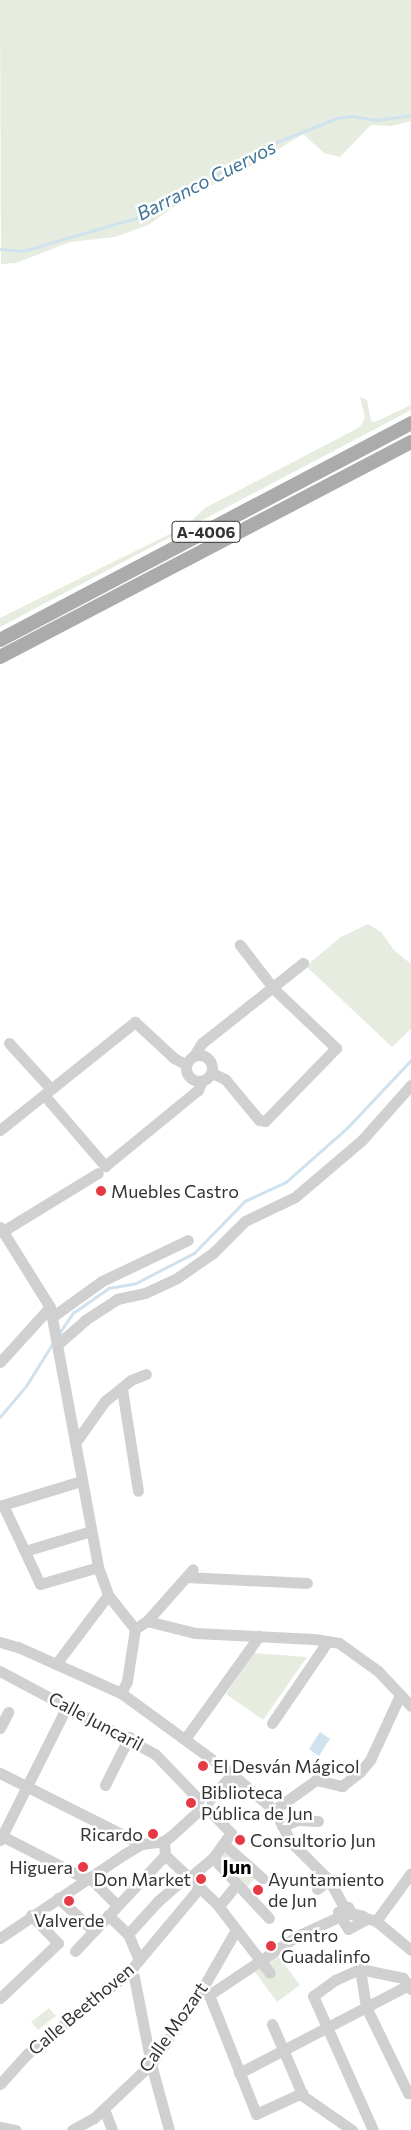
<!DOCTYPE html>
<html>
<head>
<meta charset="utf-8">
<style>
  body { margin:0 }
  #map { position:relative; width:411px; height:2130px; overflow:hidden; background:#fff; font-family:Commissioner,sans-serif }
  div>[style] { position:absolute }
  .green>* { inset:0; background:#e6ecdf }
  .water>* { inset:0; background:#cfe2ee }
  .stream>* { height:2.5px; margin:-1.25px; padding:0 1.25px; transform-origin:1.25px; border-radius:1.25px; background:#cfe2ee }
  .minor>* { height:11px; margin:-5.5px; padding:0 5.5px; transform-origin:5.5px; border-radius:5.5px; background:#d0d0d0 }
  .minor>.ring { margin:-5.5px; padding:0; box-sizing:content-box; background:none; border:11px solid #d0d0d0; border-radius:50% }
  .major>* { height:14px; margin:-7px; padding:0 7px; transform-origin:7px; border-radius:7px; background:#ababab }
  .dots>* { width:14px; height:14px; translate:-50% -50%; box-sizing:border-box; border:2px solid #fff; border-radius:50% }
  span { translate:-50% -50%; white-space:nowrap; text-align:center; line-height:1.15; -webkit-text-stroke:5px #fff; paint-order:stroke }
  .shield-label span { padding:1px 4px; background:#fff; border:1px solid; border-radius:4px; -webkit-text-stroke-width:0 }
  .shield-label { font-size:16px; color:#333; font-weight:700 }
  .poi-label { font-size:18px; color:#333 }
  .left { translate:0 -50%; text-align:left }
  .right { translate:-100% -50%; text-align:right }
  .street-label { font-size:18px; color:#333 }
  .water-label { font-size:19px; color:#3f7597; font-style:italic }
  .quarter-label { font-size:20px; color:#000; font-weight:700 }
</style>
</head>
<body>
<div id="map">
  <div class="green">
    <div style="clip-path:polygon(0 0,411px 0,411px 121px,391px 126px,371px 125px,340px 157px,324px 153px,303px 134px,233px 177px,197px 191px,148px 225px,115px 237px,70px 242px,16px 263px,1px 264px)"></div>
    <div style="clip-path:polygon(360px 397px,367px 400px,371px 421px,375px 422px,411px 405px,411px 410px,0 627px,0 618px,186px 526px,205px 508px,360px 427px,365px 418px)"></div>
    <div style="clip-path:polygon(368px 924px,381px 932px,394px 950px,411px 964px,411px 1029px,392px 1047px,306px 966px,341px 937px)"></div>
    <div style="clip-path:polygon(253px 1653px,307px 1657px,263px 1720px,226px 1694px)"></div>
    <div style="clip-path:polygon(225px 1848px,256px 1877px,246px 1888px,215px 1859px)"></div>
    <div style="clip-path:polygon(275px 1952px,300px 1985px,277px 2002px,253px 1969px)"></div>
    <div style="clip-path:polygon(49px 2008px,56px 2016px,38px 2030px,31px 2022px)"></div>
  </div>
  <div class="water">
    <div style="clip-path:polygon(320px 1732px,330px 1739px,319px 1756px,309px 1749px)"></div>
  </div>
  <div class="stream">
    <div style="left:0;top:249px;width:23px;rotate:5deg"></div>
    <div style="left:23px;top:251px;width:121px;rotate:-16.3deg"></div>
    <div style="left:139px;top:217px;width:152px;rotate:-28.8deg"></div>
    <div style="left:272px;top:144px;width:70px;rotate:-21.8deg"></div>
    <div style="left:337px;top:118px;width:14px;rotate:-8deg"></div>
    <div style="left:351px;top:116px;width:26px;rotate:9deg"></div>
    <div style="left:377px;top:120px;width:34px;rotate:-8deg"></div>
    <div style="left:58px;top:1335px;width:27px;rotate:-56deg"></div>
    <div style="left:73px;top:1313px;width:44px;rotate:-34.8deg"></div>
    <div style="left:109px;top:1288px;width:27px;rotate:-10deg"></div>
    <div style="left:136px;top:1283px;width:65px;rotate:-27.3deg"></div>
    <div style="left:194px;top:1253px;width:73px;rotate:-45.6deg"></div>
    <div style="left:245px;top:1201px;width:45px;rotate:-24.9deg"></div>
    <div style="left:286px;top:1182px;width:81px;rotate:-41.5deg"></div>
    <div style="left:347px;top:1128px;width:93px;rotate:-46.7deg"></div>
    <div style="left:0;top:1417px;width:40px;rotate:-50deg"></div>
    <div style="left:26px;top:1386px;width:51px;rotate:-57.9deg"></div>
  </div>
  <div class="minor">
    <div style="left:9px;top:1043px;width:62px;rotate:47.6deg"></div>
    <div style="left:195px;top:1054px;width:13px;rotate:-58deg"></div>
    <div style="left:202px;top:1043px;width:129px;rotate:-38.4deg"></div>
    <div class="ring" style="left:186px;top:1055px;width:15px;height:15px"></div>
    <div style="left:212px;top:1073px;width:14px;rotate:25deg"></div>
    <div style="left:225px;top:1079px;width:53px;rotate:50.3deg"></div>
    <div style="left:259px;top:1120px;width:6px;rotate:9deg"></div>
    <div style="left:265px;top:1121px;width:102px;rotate:-45.8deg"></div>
    <div style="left:336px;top:1048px;width:86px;rotate:-136.4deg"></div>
    <div style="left:274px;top:989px;width:56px;rotate:-127.7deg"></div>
    <div style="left:44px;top:1095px;width:94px;rotate:49.3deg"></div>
    <div style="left:105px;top:1166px;width:120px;rotate:-39.3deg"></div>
    <div style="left:198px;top:1090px;width:10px;rotate:-66deg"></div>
    <div style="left:0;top:1130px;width:173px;rotate:-38.7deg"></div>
    <div style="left:135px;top:1022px;width:53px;rotate:42.7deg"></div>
    <div style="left:174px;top:1058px;width:13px;rotate:29deg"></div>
    <div style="left:0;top:1227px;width:94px;rotate:58deg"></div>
    <div style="left:50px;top:1307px;width:264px;rotate:79.5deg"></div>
    <div style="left:98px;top:1567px;width:30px;rotate:70deg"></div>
    <div style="left:108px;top:1595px;width:43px;rotate:51.5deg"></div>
    <div style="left:3px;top:1231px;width:111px;rotate:-31.4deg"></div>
    <div style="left:52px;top:1317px;width:62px;rotate:-35.8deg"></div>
    <div style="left:102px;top:1281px;width:95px;rotate:-25.5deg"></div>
    <div style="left:59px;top:1343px;width:35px;rotate:-41deg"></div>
    <div style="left:85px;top:1320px;width:38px;rotate:-33deg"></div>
    <div style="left:117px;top:1299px;width:29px;rotate:-12deg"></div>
    <div style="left:145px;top:1293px;width:35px;rotate:-25deg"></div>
    <div style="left:177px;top:1278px;width:44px;rotate:-34.8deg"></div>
    <div style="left:213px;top:1253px;width:45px;rotate:-45deg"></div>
    <div style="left:245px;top:1221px;width:55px;rotate:-25.6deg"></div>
    <div style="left:295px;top:1197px;width:88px;rotate:-40.4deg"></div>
    <div style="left:362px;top:1140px;width:74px;rotate:-48.3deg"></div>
    <div style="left:0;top:1362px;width:74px;rotate:-47.7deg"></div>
    <div style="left:122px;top:1389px;width:103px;rotate:81.1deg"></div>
    <div style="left:75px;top:1443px;width:52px;rotate:-54.5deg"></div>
    <div style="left:105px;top:1401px;width:33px;rotate:-39deg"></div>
    <div style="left:131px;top:1380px;width:16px;rotate:-22deg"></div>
    <div style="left:81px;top:1481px;width:82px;rotate:162.9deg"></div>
    <div style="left:3px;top:1505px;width:87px;rotate:64.9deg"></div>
    <div style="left:40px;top:1584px;width:60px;rotate:-16.3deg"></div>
    <div style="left:25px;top:1551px;width:69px;rotate:-16.9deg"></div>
    <div style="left:186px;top:1577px;width:121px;rotate:2.8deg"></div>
    <div style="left:147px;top:1621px;width:49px;rotate:14deg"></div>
    <div style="left:195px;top:1633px;width:119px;rotate:2.9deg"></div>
    <div style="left:314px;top:1639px;width:25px;rotate:9deg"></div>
    <div style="left:339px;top:1643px;width:48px;rotate:35.7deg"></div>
    <div style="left:378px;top:1671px;width:48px;rotate:46.7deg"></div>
    <div style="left:0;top:1642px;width:19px;rotate:16deg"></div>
    <div style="left:18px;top:1647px;width:113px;rotate:24.1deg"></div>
    <div style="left:121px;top:1693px;width:137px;rotate:36.1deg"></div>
    <div style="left:232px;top:1774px;width:55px;rotate:40.6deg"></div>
    <div style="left:274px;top:1810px;width:36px;rotate:62deg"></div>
    <div style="left:291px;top:1842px;width:54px;rotate:45deg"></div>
    <div style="left:329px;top:1880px;width:38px;rotate:61deg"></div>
    <div style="left:56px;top:1664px;width:86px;rotate:-53deg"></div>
    <div style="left:0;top:1671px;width:176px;rotate:28.2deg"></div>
    <div style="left:155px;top:1754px;width:110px;rotate:46.1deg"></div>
    <div style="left:231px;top:1833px;width:31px;rotate:126deg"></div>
    <div style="left:213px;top:1858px;width:82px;rotate:47deg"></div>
    <div style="left:121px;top:1693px;width:13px;rotate:-63deg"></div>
    <div style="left:127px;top:1681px;width:53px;rotate:-81.3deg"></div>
    <div style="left:135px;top:1629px;width:14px;rotate:-34deg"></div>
    <div style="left:147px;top:1621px;width:69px;rotate:-48.5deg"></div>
    <div style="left:272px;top:1723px;width:99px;rotate:-55.7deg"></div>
    <div style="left:0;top:1728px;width:18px;rotate:-63deg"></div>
    <div style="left:185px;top:1739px;width:127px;rotate:-54.3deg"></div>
    <div style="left:0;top:1773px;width:158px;rotate:26.7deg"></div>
    <div style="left:105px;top:1785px;width:54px;rotate:-63.4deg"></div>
    <div style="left:274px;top:1810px;width:52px;rotate:-35.5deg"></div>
    <div style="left:316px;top:1780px;width:27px;rotate:13deg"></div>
    <div style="left:342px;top:1786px;width:23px;rotate:-38deg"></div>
    <div style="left:360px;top:1772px;width:16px;rotate:-50deg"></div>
    <div style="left:370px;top:1760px;width:72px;rotate:-65.2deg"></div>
    <div style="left:282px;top:1826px;width:17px;rotate:-21deg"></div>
    <div style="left:298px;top:1820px;width:20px;rotate:3deg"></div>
    <div style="left:0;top:1835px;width:97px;rotate:27.1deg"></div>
    <div style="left:0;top:1840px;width:150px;rotate:-63.4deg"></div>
    <div style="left:164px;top:1841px;width:14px;rotate:86deg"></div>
    <div style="left:165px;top:1855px;width:70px;rotate:43.3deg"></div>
    <div style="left:216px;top:1903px;width:88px;rotate:52.4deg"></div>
    <div style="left:225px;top:1845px;width:50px;rotate:41.7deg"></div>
    <div style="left:89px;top:1877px;width:40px;rotate:45deg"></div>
    <div style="left:189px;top:1878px;width:31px;rotate:-40deg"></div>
    <div style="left:317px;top:1889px;width:15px;rotate:-37deg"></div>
    <div style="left:58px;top:1898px;width:49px;rotate:42.5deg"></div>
    <div style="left:219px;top:1906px;width:28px;rotate:-51deg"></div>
    <div style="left:348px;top:1907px;width:7px;rotate:63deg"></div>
    <div style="left:351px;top:1913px;width:12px;rotate:14deg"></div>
    <div style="left:363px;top:1916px;width:4px;rotate:63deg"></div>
    <div style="left:365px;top:1920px;width:19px;rotate:152deg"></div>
    <div style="left:348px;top:1929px;width:20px;rotate:-120deg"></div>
    <div style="left:338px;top:1912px;width:11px;rotate:-27deg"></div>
    <div style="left:108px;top:1915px;width:28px;rotate:44deg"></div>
    <div style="left:128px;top:1934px;width:28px;rotate:67deg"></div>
    <div style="left:376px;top:1921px;width:59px;rotate:-53.9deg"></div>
    <div style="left:128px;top:1934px;width:45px;rotate:-47.7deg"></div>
    <div style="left:158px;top:1901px;width:38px;rotate:-41deg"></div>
    <div style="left:0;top:1938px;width:148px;rotate:-34deg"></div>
    <div style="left:123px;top:1855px;width:21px;rotate:-31deg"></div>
    <div style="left:141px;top:1844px;width:23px;rotate:-7deg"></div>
    <div style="left:164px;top:1841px;width:9px;rotate:-36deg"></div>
    <div style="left:171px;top:1836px;width:46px;rotate:-42.4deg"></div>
    <div style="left:205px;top:1805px;width:41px;rotate:-48.9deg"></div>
    <div style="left:75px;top:1951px;width:132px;rotate:-46.8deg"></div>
    <div style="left:360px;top:1969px;width:38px;rotate:81deg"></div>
    <div style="left:366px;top:2007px;width:96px;rotate:64deg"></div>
    <div style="left:129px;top:1972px;width:7px;rotate:45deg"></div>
    <div style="left:134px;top:1977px;width:89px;rotate:78.9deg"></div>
    <div style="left:151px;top:2064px;width:68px;rotate:74.7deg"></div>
    <div style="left:203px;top:1992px;width:7px;rotate:27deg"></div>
    <div style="left:209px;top:1995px;width:128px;rotate:68.4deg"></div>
    <div style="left:256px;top:2114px;width:51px;rotate:-24.5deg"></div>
    <div style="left:209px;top:1995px;width:106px;rotate:-33.8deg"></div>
    <div style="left:297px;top:1936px;width:55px;rotate:-24.7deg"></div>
    <div style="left:347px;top:1913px;width:30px;rotate:15deg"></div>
    <div style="left:376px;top:1921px;width:45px;rotate:39.6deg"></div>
    <div style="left:0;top:1998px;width:80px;rotate:-43.5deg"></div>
    <div style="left:58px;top:1943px;width:39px;rotate:-134deg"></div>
    <div style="left:272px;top:2024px;width:78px;rotate:66.7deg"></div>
    <div style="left:303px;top:2096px;width:60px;rotate:34.8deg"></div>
    <div style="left:239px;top:2073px;width:194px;rotate:-27.4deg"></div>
    <div style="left:0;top:2084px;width:40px;rotate:-48deg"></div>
    <div style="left:27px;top:2054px;width:131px;rotate:-38.8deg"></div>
    <div style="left:129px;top:1972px;width:111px;rotate:-50.1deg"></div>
    <div style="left:104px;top:2109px;width:22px;rotate:69deg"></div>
    <div style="left:0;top:2127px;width:16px;rotate:11deg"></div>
    <div style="left:72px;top:2130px;width:25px;rotate:-29deg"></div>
    <div style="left:94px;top:2118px;width:79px;rotate:-43.5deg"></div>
    <div style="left:151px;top:2064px;width:88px;rotate:-55.6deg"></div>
    <div style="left:201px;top:1991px;width:70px;rotate:-60.2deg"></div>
    <div style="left:373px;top:2130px;width:147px;rotate:-114.1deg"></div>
    <div style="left:313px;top:1996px;width:27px;rotate:-36deg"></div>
    <div style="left:335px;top:1980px;width:27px;rotate:-24deg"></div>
    <div style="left:360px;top:1969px;width:44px;rotate:11.8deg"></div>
    <div style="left:403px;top:1978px;width:14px;rotate:54deg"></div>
  </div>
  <div class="major">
    <div style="left:0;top:640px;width:465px;rotate:-27.8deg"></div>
    <div style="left:0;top:657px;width:464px;rotate:-27.6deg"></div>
  </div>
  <div class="dots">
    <div style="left:101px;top:1191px;background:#e63946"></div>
    <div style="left:203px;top:1766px;background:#e63946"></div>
    <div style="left:191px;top:1803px;background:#e63946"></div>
    <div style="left:153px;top:1834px;background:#e63946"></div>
    <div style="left:240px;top:1840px;background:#e63946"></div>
    <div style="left:83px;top:1867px;background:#e63946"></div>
    <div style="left:201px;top:1879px;background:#e63946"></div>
    <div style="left:258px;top:1890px;background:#e63946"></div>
    <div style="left:69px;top:1901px;background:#e63946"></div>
    <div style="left:271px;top:1946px;background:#e63946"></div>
  </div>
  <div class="shield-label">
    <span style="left:206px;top:532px">A-4006</span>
  </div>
  <div class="poi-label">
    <span class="left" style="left:111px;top:1191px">Muebles Castro</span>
    <span class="left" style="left:213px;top:1766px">El Desván Mágicol</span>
    <span class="left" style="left:201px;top:1803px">Biblioteca<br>Pública de Jun</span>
    <span class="right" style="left:143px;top:1834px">Ricardo</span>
    <span class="left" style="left:250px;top:1840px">Consultorio Jun</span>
    <span class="right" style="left:73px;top:1867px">Higuera</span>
    <span class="right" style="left:191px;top:1879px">Don Market</span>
    <span class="left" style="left:268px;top:1890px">Ayuntamiento<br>de Jun</span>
    <span style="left:69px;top:1920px">Valverde</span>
    <span class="left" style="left:281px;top:1946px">Centro<br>Guadalinfo</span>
  </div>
  <div class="street-label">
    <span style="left:96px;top:1721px;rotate:28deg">Calle Juncaril</span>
    <span style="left:81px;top:2009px;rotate:-40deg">Calle Beethoven</span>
    <span style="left:173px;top:2027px;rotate:-55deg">Calle Mozart</span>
  </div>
  <div class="water-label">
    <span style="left:206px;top:180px;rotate:-27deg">Barranco Cuervos</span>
  </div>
  <div class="quarter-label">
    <span style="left:237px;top:1866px">Jun</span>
  </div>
</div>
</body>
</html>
